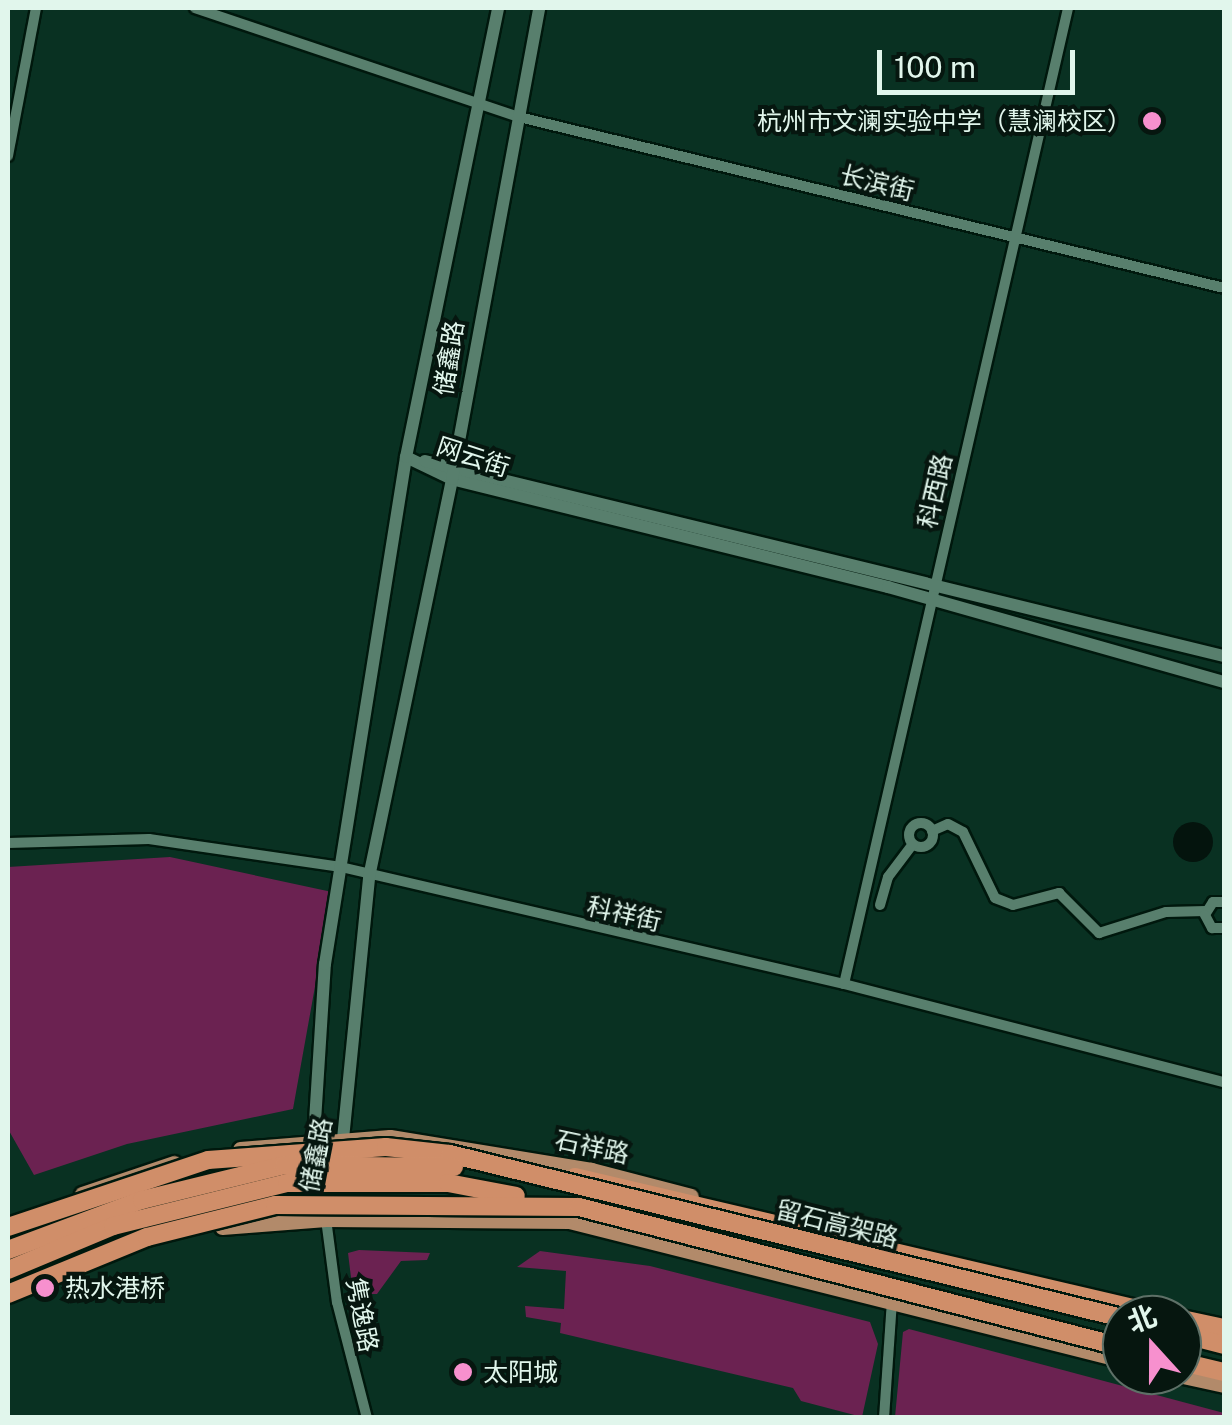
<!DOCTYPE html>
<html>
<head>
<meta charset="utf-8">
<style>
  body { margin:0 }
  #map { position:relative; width:1232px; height:1425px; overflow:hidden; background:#093122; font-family:"Public Sans","Noto Sans SC",sans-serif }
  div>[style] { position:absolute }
  .green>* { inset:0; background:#6b2251 }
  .water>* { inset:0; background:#04140d }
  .round { border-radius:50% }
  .roads { filter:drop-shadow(2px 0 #00180d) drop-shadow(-2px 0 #00180d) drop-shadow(0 2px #00180d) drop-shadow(0 -2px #00180d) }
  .minor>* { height:10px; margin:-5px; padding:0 5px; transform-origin:5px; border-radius:5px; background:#587f6d }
  .minor>.ring { margin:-5px; padding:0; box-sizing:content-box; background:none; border:10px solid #587f6d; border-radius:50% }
  .tertiary>* { height:12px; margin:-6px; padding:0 6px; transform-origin:6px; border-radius:6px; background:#587f6d }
  .primary>* { height:15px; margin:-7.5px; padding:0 7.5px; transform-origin:7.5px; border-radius:7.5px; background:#b28a6a }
  .trunk>* { height:18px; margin:-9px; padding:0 9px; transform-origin:9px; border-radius:9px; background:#d08e69 }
  .bridges { filter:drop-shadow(2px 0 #00180d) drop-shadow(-2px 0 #00180d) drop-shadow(0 2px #00180d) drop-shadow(0 -2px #00180d) }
  .trunk-bridge>* { height:18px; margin:-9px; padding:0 9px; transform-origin:9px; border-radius:9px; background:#d08e69 }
  .dots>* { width:28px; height:28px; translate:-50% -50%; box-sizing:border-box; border:5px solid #06160f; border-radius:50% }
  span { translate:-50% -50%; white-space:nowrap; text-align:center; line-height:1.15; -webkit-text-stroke:8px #06160f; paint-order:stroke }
  .poi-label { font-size:25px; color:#e1f6ec }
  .right { translate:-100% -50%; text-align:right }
  .left { translate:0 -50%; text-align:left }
  .street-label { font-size:25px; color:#e1f6ec }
  .frame { position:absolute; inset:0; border:10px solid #e1f6ec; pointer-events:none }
  .north { position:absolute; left:1102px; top:1295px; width:100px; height:100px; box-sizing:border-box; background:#06160f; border:2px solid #5e7067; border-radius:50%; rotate:339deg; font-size:28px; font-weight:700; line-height:40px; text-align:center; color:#e1f6ec }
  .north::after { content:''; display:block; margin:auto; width:35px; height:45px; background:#f790ce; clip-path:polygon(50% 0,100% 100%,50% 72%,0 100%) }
  .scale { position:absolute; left:877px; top:50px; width:198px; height:45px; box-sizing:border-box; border:5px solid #e1f6ec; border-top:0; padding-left:12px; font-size:30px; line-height:35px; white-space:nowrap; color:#e1f6ec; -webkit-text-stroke:8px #06160f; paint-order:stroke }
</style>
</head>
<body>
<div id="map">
  <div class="green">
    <div style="clip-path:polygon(170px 857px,332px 892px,293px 1109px,127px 1144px,34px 1175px,8px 1129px,8px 867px)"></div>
    <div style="clip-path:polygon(359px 1250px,430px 1253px,427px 1260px,401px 1261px,377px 1294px,369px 1294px,368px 1315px,356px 1318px,348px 1253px)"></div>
    <div style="clip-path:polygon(540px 1251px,650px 1266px,870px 1322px,878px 1344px,862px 1417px,801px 1401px,793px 1388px,560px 1333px,561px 1323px,526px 1317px,525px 1306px,564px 1309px,566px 1271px,517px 1267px)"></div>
    <div style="clip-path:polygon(909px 1329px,1224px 1413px,1224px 1417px,895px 1417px,903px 1332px)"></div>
  </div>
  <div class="water">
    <div class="round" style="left:1173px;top:822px;width:40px;height:40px"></div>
  </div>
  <div class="roads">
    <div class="minor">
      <div style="left:195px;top:8px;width:342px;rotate:18.6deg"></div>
      <div style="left:519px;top:117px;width:725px;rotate:13.63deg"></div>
      <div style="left:8px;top:156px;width:151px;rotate:-79.3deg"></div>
      <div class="ring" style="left:909px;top:823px;width:14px;height:14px"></div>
      <div style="left:932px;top:831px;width:17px;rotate:-24deg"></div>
      <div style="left:948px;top:824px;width:17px;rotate:28deg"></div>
      <div style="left:963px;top:832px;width:73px;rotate:64.1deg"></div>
      <div style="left:995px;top:898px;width:19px;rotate:21deg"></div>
      <div style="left:1013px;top:905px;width:48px;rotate:-14.6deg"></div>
      <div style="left:1059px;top:893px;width:57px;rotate:45deg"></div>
      <div style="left:1099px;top:933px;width:70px;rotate:-17.4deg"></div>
      <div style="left:1166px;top:912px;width:40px;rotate:-1.4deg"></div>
      <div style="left:8px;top:843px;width:141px;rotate:-1.6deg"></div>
      <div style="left:149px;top:839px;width:194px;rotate:8.3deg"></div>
      <div style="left:341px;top:867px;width:516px;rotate:13.09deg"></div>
      <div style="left:844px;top:984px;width:392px;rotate:14.5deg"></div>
      <div style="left:1224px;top:902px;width:11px;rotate:180deg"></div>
      <div style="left:1213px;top:902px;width:15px;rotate:122deg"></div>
      <div style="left:1205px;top:915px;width:15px;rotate:62deg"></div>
      <div style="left:1212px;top:928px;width:12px"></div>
      <div style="left:880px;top:905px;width:29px;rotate:-74deg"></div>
      <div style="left:888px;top:877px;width:41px;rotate:-52.9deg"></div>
      <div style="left:844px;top:984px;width:1001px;rotate:-77.07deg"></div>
      <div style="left:326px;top:1219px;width:84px;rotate:82.5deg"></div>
      <div style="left:337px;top:1302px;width:120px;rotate:75.5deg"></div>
      <div style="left:884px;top:1418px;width:117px;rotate:-86.1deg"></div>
    </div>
    <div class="tertiary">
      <div style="left:406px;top:457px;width:51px;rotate:25.6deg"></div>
      <div style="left:452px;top:479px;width:449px;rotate:13.9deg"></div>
      <div style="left:888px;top:587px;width:349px;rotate:15.8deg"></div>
      <div style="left:425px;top:461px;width:822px;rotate:13.72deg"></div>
      <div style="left:342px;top:1149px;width:273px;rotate:-84.3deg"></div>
      <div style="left:369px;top:877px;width:407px;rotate:-78.2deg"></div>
      <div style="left:452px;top:479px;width:479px;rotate:-79.5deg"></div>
      <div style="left:313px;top:1153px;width:189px;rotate:-86.4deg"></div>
      <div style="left:325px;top:964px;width:513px;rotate:-80.92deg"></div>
      <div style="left:406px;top:457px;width:458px;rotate:-78.4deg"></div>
    </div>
    <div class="primary">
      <div style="left:240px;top:1149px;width:150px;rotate:-4.6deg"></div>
      <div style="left:390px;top:1137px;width:204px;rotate:9.3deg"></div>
      <div style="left:591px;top:1170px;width:103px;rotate:14.6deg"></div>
      <div style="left:82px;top:1194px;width:97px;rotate:-18.6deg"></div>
      <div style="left:222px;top:1227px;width:104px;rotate:-4.4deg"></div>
      <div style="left:326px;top:1219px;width:243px;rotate:0.5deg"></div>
      <div style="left:569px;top:1221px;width:570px;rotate:14.11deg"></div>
      <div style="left:1178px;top:1375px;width:47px;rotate:12.3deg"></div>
    </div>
    <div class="trunk">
      <div style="left:575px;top:1177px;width:604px;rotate:13.21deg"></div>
      <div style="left:1182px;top:1319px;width:43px;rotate:12.1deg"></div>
      <div style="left:1182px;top:1334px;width:43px;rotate:14.7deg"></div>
      <div style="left:1182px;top:1362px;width:43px;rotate:13.4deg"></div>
    </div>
  </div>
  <div class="bridges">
    <div class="trunk-bridge">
      <div style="left:8px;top:1227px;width:211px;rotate:-18.5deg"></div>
      <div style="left:208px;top:1160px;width:178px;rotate:-4.2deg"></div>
      <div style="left:386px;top:1147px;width:64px;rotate:6.2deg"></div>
      <div style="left:450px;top:1154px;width:692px;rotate:13.71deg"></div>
      <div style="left:8px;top:1250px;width:143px;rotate:-20.5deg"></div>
      <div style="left:142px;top:1200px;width:146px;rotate:-13.8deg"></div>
      <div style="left:284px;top:1165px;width:170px;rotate:0.7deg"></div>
      <div style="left:8px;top:1270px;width:114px;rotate:-22.7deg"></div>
      <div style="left:113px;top:1226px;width:179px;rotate:-13.9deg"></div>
      <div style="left:287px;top:1183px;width:161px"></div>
      <div style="left:448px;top:1183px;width:69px;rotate:10.8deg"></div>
      <div style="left:8px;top:1294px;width:150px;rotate:-22.3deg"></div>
      <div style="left:147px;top:1237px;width:132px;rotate:-14deg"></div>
      <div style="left:275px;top:1205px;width:304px;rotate:0.4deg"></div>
      <div style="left:579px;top:1207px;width:561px;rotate:14.46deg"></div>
    </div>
  </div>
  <div class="dots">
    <div style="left:1152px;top:121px;background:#f790ce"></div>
    <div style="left:45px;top:1288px;background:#f790ce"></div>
    <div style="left:463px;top:1372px;background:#f790ce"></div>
  </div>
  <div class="poi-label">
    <span class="right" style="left:1132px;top:121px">杭州市文澜实验中学（慧澜校区）</span>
    <span class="left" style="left:65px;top:1288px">热水港桥</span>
    <span class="left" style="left:483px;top:1372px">太阳城</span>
  </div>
  <div class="street-label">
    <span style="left:877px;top:183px;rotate:14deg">长滨街</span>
    <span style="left:449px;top:358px;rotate:-81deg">储鑫路</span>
    <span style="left:473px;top:457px;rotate:18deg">网云街</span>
    <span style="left:935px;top:491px;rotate:-77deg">科西路</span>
    <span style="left:624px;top:914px;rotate:13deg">科祥街</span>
    <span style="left:592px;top:1147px;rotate:12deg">石祥路</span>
    <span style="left:316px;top:1155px;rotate:-79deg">储鑫路</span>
    <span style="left:837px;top:1224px;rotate:14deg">留石高架路</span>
    <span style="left:362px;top:1315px;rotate:79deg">隽逸路</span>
  </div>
  <div class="frame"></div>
  <div class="north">北</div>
  <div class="scale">100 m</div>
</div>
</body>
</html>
